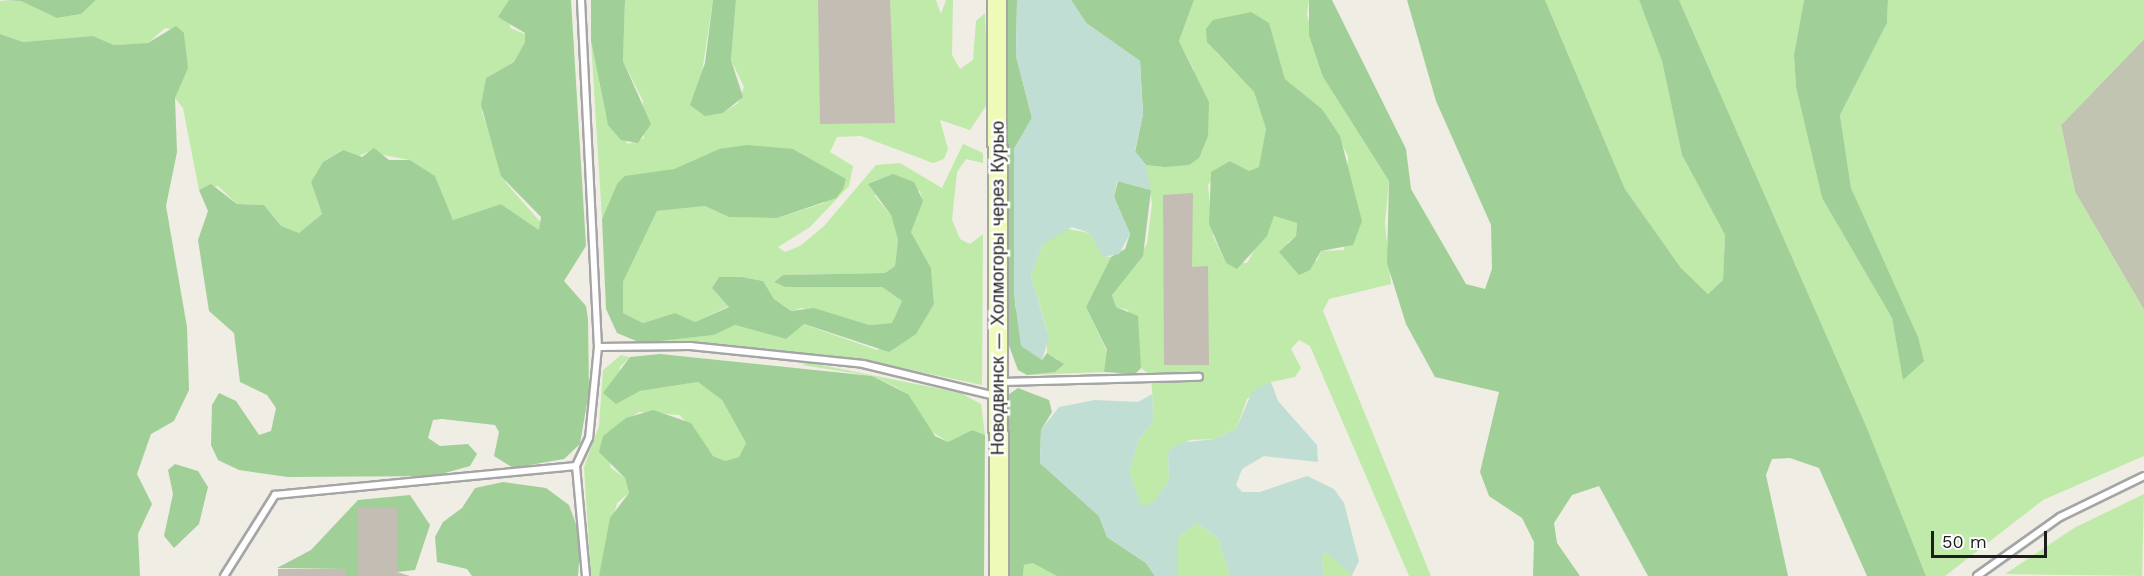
<!DOCTYPE html>
<html>
<head>
<meta charset="utf-8">
<style>
  body { margin:0 }
  #map { position:relative; width:2144px; height:576px; overflow:hidden; background:#efede4; font-family:"Work Sans",sans-serif }
  div>[style] { position:absolute }
  .construction>* { inset:0; background:#c1c4b0 }
  .grass>* { inset:0; background:#c0eaa9 }
  .forest>* { inset:0; background:#a1cf98 }
  .wetland>* { inset:0; background:#c1ded5 }
  .building>* { inset:0; background:#c4bdb4 }
  .roads { filter:drop-shadow(2px 0 #a5a5a5) drop-shadow(-2px 0 #a5a5a5) drop-shadow(0 2px #a5a5a5) drop-shadow(0 -2px #a5a5a5) }
  .lane>* { height:6px; margin:-3px; padding:0 3px; transform-origin:3px; border-radius:3px; background:#fff }
  .secondary>* { height:18px; margin:-9px; padding:0 9px; transform-origin:9px; border-radius:9px; background:#eefab7 }
  span { translate:-50% -50%; white-space:nowrap; text-align:center; line-height:1.15; -webkit-text-stroke:5px #fff; paint-order:stroke }
  .street-label { font-size:18px; color:#1e1e1e }
  .scale { position:absolute; left:1931px; top:531px; width:116px; height:27px; box-sizing:border-box; border:3px solid #1e1e1e; border-top:0; padding-left:8px; font-size:18px; line-height:21px; white-space:nowrap; color:#1e1e1e; -webkit-text-stroke:4px #fff; paint-order:stroke }
</style>
</head>
<body>
<div id="map">
  <div class="construction">
    <div style="clip-path:polygon(2144px 39px,2144px 310px,2075px 192px,2061px 125px)"></div>
  </div>
  <div class="grass">
    <div style="clip-path:polygon(96px 0,509px 0,510px 28px,525px 34px,525px 42px,514px 62px,486px 78px,482px 112px,506px 183px,543px 225px,539px 230px,501px 204px,453px 220px,435px 176px,410px 160px,368px 152px,356px 157px,342px 150px,323px 162px,311px 182px,322px 214px,299px 233px,281px 226px,264px 205px,237px 204px,218px 186px,199px 190px,183px 108px,175px 98px,186px 55px,184px 33px,165px 28px,148px 43px,114px 45px,93px 36px,23px 42px,0 34px,0 1px,21px 1px,58px 18px,81px 14px)"></div>
    <div style="clip-path:polygon(625px 0,713px 0,702px 72px,723px 113px,738px 103px,744px 87px,731px 60px,736px 0,936px 0,941px 14px,946px 0,953px 0,952px 55px,960px 69px,973px 60px,976px 21px,985px 13px,988px 103px,970px 130px,940px 120px,948px 149px,944px 159px,933px 163px,861px 136px,837px 137px,830px 152px,853px 166px,849px 186px,810px 227px,778px 247px,785px 252px,800px 246px,824px 226px,876px 165px,900px 163px,942px 188px,963px 144px,983px 153px,983px 163px,966px 159px,957px 172px,952px 220px,960px 239px,970px 244px,983px 234px,982px 385px,864px 360px,653px 341px,714px 335px,735px 325px,786px 339px,803px 324px,877px 350px,934px 304px,931px 268px,911px 232px,922px 201px,920px 191px,874px 195px,891px 215px,898px 240px,895px 266px,885px 273px,783px 275px,774px 282px,785px 287px,882px 287px,902px 301px,892px 323px,869px 325px,802px 308px,791px 311px,774px 299px,763px 281px,742px 277px,719px 277px,712px 288px,729px 306px,695px 322px,675px 313px,643px 323px,623px 313px,623px 282px,657px 211px,705px 206px,730px 217px,777px 218px,824px 203px,845px 179px,793px 149px,719px 149px,674px 169px,617px 184px,602px 219px,591px 41px,606px 116px,628px 144px,644px 138px,643px 101px,623px 61px)"></div>
    <div style="clip-path:polygon(evenodd,1194px 0,1309px 0,1307px 14px,1323px 77px,1389px 181px,1385px 222px,1391px 284px,1329px 299px,1323px 311px,1431px 576px,1409px 576px,1310px 346px,1299px 340px,1291px 349px,1301px 368px,1295px 377px,1271px 382px,1247px 399px,1236px 429px,1215px 439px,1190px 440px,1168px 452px,1169px 480px,1154px 503px,1141px 507px,1129px 471px,1139px 440px,1154px 420px,1151px 376px,1141px 368px,1128px 310px,1116px 307px,1112px 295px,1147px 244px,1152px 204px,1146px 165px,1164px 167px,1194px 70px,1179px 41px,1194px 0,1272px 34px,1285px 79px,1322px 109px,1348px 156px,1344px 250px,1321px 251px,1317px 261px,1287px 243px,1296px 236px,1297px 223px,1274px 216px,1247px 263px,1226px 263px,1213px 236px,1208px 185px,1230px 161px,1249px 171px,1260px 167px,1266px 129px,1254px 92px,1215px 51px,1272px 34px)"></div>
    <div style="clip-path:polygon(1545px 0,1639px 0,1662px 61px,1682px 155px,1725px 235px,1723px 280px,1708px 294px,1681px 268px,1625px 189px)"></div>
    <div style="clip-path:polygon(1679px 0,1804px 0,1794px 55px,1796px 87px,1822px 198px,1892px 318px,1903px 379px,1896px 294px,1851px 188px,1840px 115px,1887px 23px,1888px 0,2144px 0,2144px 39px,2061px 125px,2075px 192px,2144px 310px,2144px 456px,2043px 500px,1945px 576px,1926px 576px,1867px 428px)"></div>
    <div style="clip-path:polygon(1062px 228px,1090px 233px,1103px 256px,1111px 257px,1086px 307px,1109px 356px,1104px 372px,1027px 375px,1049px 372px,1059px 360px,1047px 353px,1047px 330px,1031px 276px,1043px 244px)"></div>
    <div style="clip-path:polygon(621px 355px,630px 357px,620px 367px,615px 403px,640px 391px,698px 382px,722px 400px,746px 443px,739px 457px,725px 461px,713px 456px,680px 415px,639px 412px,603px 436px,611px 468px,625px 478px,629px 493px,617px 503px,599px 576px,591px 576px,584px 467px,599px 426px,603px 370px)"></div>
    <div style="clip-path:polygon(806px 362px,961px 393px,981px 404px,985px 435px,972px 430px,948px 442px,926px 428px,908px 394px,896px 387px,872px 376px,802px 365px)"></div>
    <div style="clip-path:polygon(2144px 494px,2142px 576px,2005px 574px,2074px 528px)"></div>
    <div style="clip-path:polygon(1197px 523px,1218px 538px,1230px 576px,1178px 576px,1178px 537px)"></div>
    <div style="clip-path:polygon(1327px 553px,1340px 561px,1353px 576px,1323px 576px,1322px 556px)"></div>
    <div style="clip-path:polygon(1033px 563px,1043px 565px,1057px 576px,1023px 576px,1024px 565px)"></div>
  </div>
  <div class="forest">
    <div style="clip-path:polygon(0 0,96px 0,81px 14px,57px 18px,21px 1px)"></div>
    <div style="clip-path:polygon(509px 0,571px 0,586px 246px,564px 281px,586px 306px,588px 319px,589px 391px,580px 444px,564px 459px,513px 468px,494px 456px,499px 432px,495px 425px,442px 419px,433px 420px,428px 438px,440px 446px,468px 444px,477px 454px,470px 466px,434px 476px,288px 477px,239px 470px,218px 460px,211px 445px,212px 405px,219px 393px,236px 401px,259px 435px,271px 431px,276px 408px,267px 395px,240px 382px,234px 333px,209px 311px,198px 240px,208px 211px,199px 190px,211px 184px,237px 204px,264px 205px,281px 226px,299px 233px,322px 214px,311px 182px,323px 162px,343px 150px,362px 157px,374px 148px,389px 160px,410px 160px,435px 176px,453px 220px,501px 204px,539px 230px,541px 217px,501px 176px,481px 105px,486px 78px,514px 62px,525px 42px,525px 33px,498px 17px)"></div>
    <div style="clip-path:polygon(591px 0,625px 0,623px 61px,651px 124px,638px 143px,621px 140px,608px 125px,591px 41px)"></div>
    <div style="clip-path:polygon(713px 0,736px 0,731px 60px,743px 97px,723px 113px,705px 116px,690px 105px,705px 63px)"></div>
    <div style="clip-path:polygon(1007px 0,1017px 0,1016px 56px,1032px 118px,1014px 149px,1015px 306px,1042px 360px,1047px 353px,1064px 364px,1055px 372px,1027px 375px,1018px 370px,1008px 343px)"></div>
    <div style="clip-path:polygon(1071px 0,1194px 0,1179px 41px,1209px 102px,1208px 136px,1199px 158px,1189px 165px,1164px 167px,1146px 165px,1135px 152px,1143px 114px,1140px 61px,1086px 23px)"></div>
    <div style="clip-path:polygon(1309px 0,1332px 0,1406px 149px,1411px 189px,1466px 284px,1485px 289px,1492px 269px,1491px 225px,1436px 101px,1407px 0,1545px 0,1625px 189px,1681px 268px,1708px 294px,1723px 280px,1725px 235px,1682px 155px,1662px 61px,1639px 0,1679px 0,1867px 428px,1926px 576px,1867px 576px,1819px 468px,1790px 458px,1772px 459px,1766px 475px,1788px 576px,1648px 576px,1599px 486px,1572px 495px,1554px 523px,1557px 543px,1580px 576px,1533px 576px,1534px 542px,1522px 518px,1489px 496px,1480px 472px,1499px 392px,1435px 377px,1406px 324px,1387px 263px,1389px 181px,1323px 77px,1309px 35px)"></div>
    <div style="clip-path:polygon(1804px 0,1888px 0,1887px 23px,1840px 115px,1851px 188px,1918px 337px,1924px 361px,1903px 380px,1892px 318px,1822px 198px,1796px 87px,1794px 55px)"></div>
    <div style="clip-path:polygon(1251px 12px,1269px 23px,1285px 79px,1322px 109px,1340px 136px,1362px 221px,1353px 245px,1321px 251px,1310px 270px,1299px 275px,1279px 252px,1296px 236px,1297px 223px,1274px 216px,1267px 236px,1237px 269px,1226px 263px,1209px 224px,1211px 172px,1230px 161px,1249px 171px,1259px 167px,1266px 129px,1254px 92px,1207px 42px,1206px 29px,1213px 20px)"></div>
    <div style="clip-path:polygon(176px 26px,184px 33px,188px 68px,175px 98px,177px 152px,166px 206px,187px 327px,189px 390px,174px 421px,151px 434px,137px 474px,152px 504px,138px 534px,140px 576px,0 576px,0 34px,23px 42px,93px 36px,114px 45px,148px 43px)"></div>
    <div style="clip-path:polygon(747px 145px,793px 149px,846px 179px,843px 189px,836px 198px,777px 218px,729px 217px,705px 206px,657px 211px,623px 282px,623px 313px,643px 323px,675px 313px,695px 322px,729px 307px,712px 288px,719px 277px,742px 277px,763px 281px,774px 299px,791px 311px,814px 308px,869px 325px,892px 323px,902px 301px,882px 287px,785px 287px,774px 282px,783px 275px,885px 273px,895px 266px,898px 240px,891px 215px,868px 184px,893px 174px,914px 182px,923px 201px,911px 232px,931px 268px,934px 304px,916px 334px,889px 352px,804px 324px,786px 339px,735px 325px,714px 335px,641px 343px,617px 333px,606px 309px,602px 219px,617px 184px,625px 176px,674px 169px,719px 149px)"></div>
    <div style="clip-path:polygon(1118px 181px,1151px 190px,1143px 256px,1112px 295px,1116px 307px,1138px 316px,1141px 368px,1135px 374px,1104px 372px,1107px 350px,1086px 307px,1111px 257px,1125px 249px,1130px 234px,1114px 197px)"></div>
    <div style="clip-path:polygon(660px 354px,872px 376px,908px 394px,935px 436px,948px 442px,972px 430px,985px 435px,984px 576px,599px 576px,610px 518px,629px 493px,625px 478px,599px 452px,603px 436px,626px 418px,653px 410px,691px 423px,713px 456px,725px 461px,739px 457px,746px 443px,722px 400px,698px 382px,640px 391px,616px 404px,603px 393px,630px 357px)"></div>
    <div style="clip-path:polygon(1018px 388px,1049px 400px,1052px 412px,1041px 430px,1040px 463px,1099px 516px,1107px 537px,1146px 563px,1155px 576px,1057px 576px,1033px 563px,1024px 565px,1023px 576px,1006px 576px,1006px 420px,1008px 395px)"></div>
    <div style="clip-path:polygon(175px 464px,198px 471px,208px 487px,199px 524px,174px 548px,164px 536px,173px 494px,168px 470px)"></div>
    <div style="clip-path:polygon(503px 482px,546px 488px,569px 505px,581px 538px,578px 576px,472px 576px,467px 569px,437px 562px,435px 537px,443px 522px,462px 508px,475px 488px)"></div>
    <div style="clip-path:polygon(410px 495px,430px 525px,415px 570px,397px 572px,396px 508px,358px 509px,358px 576px,346px 576px,346px 569px,277px 568px,311px 550px,358px 500px)"></div>
  </div>
  <div class="wetland">
    <div style="clip-path:polygon(1017px 0,1071px 0,1086px 23px,1140px 61px,1143px 114px,1135px 151px,1146px 165px,1151px 190px,1117px 181px,1114px 197px,1130px 234px,1119px 254px,1103px 257px,1090px 233px,1072px 227px,1043px 244px,1031px 276px,1049px 338px,1042px 360px,1021px 346px,1014px 295px,1014px 149px,1032px 118px,1016px 56px)"></div>
    <div style="clip-path:polygon(1271px 382px,1278px 401px,1317px 445px,1318px 462px,1264px 456px,1242px 469px,1236px 485px,1242px 492px,1260px 492px,1307px 476px,1334px 489px,1344px 503px,1359px 561px,1352px 575px,1327px 553px,1322px 556px,1323px 576px,1230px 576px,1218px 538px,1197px 523px,1178px 537px,1178px 576px,1155px 576px,1146px 563px,1107px 537px,1099px 516px,1040px 463px,1041px 430px,1059px 407px,1095px 400px,1138px 402px,1152px 394px,1154px 420px,1139px 440px,1129px 471px,1141px 506px,1153px 503px,1169px 480px,1168px 452px,1179px 443px,1215px 439px,1236px 429px,1253px 390px)"></div>
  </div>
  <div class="building">
    <div style="clip-path:polygon(818px 0,890px 0,895px 123px,820px 124px)"></div>
    <div style="clip-path:polygon(1193px 193px,1192px 267px,1208px 266px,1209px 365px,1164px 365px,1163px 195px)"></div>
    <div style="clip-path:polygon(358px 508px,397px 508px,397px 572px,410px 576px,358px 576px)"></div>
    <div style="clip-path:polygon(278px 569px,346px 569px,346px 576px,278px 576px)"></div>
  </div>
  <div class="roads">
    <div class="lane">
      <div style="left:581px;top:0;width:347px;rotate:87.2deg"></div>
      <div style="left:598px;top:347px;width:91px;rotate:95.6deg"></div>
      <div style="left:589px;top:438px;width:31px;rotate:115deg"></div>
      <div style="left:576px;top:466px;width:110px;rotate:84.8deg"></div>
      <div style="left:598px;top:347px;width:92px;rotate:-0.6deg"></div>
      <div style="left:690px;top:346px;width:174px;rotate:5.9deg"></div>
      <div style="left:863px;top:364px;width:136px;rotate:13.6deg"></div>
      <div style="left:1002px;top:382px;width:197px;rotate:-1.5deg"></div>
      <div style="left:224px;top:576px;width:96px;rotate:-57.8deg"></div>
      <div style="left:275px;top:495px;width:302px;rotate:-5.5deg"></div>
      <div style="left:1977px;top:576px;width:102px;rotate:-35.4deg"></div>
      <div style="left:2060px;top:517px;width:93px;rotate:-26deg"></div>
    </div>
    <div class="secondary">
      <div style="left:997px;top:0;width:576px;rotate:89.8deg"></div>
    </div>
  </div>
  <div class="street-label">
    <span style="left:998px;top:288px;rotate:-90deg">Новодвинск — Холмогоры через Курью</span>
  </div>
  <div class="scale">50 m</div>
</div>
</body>
</html>
